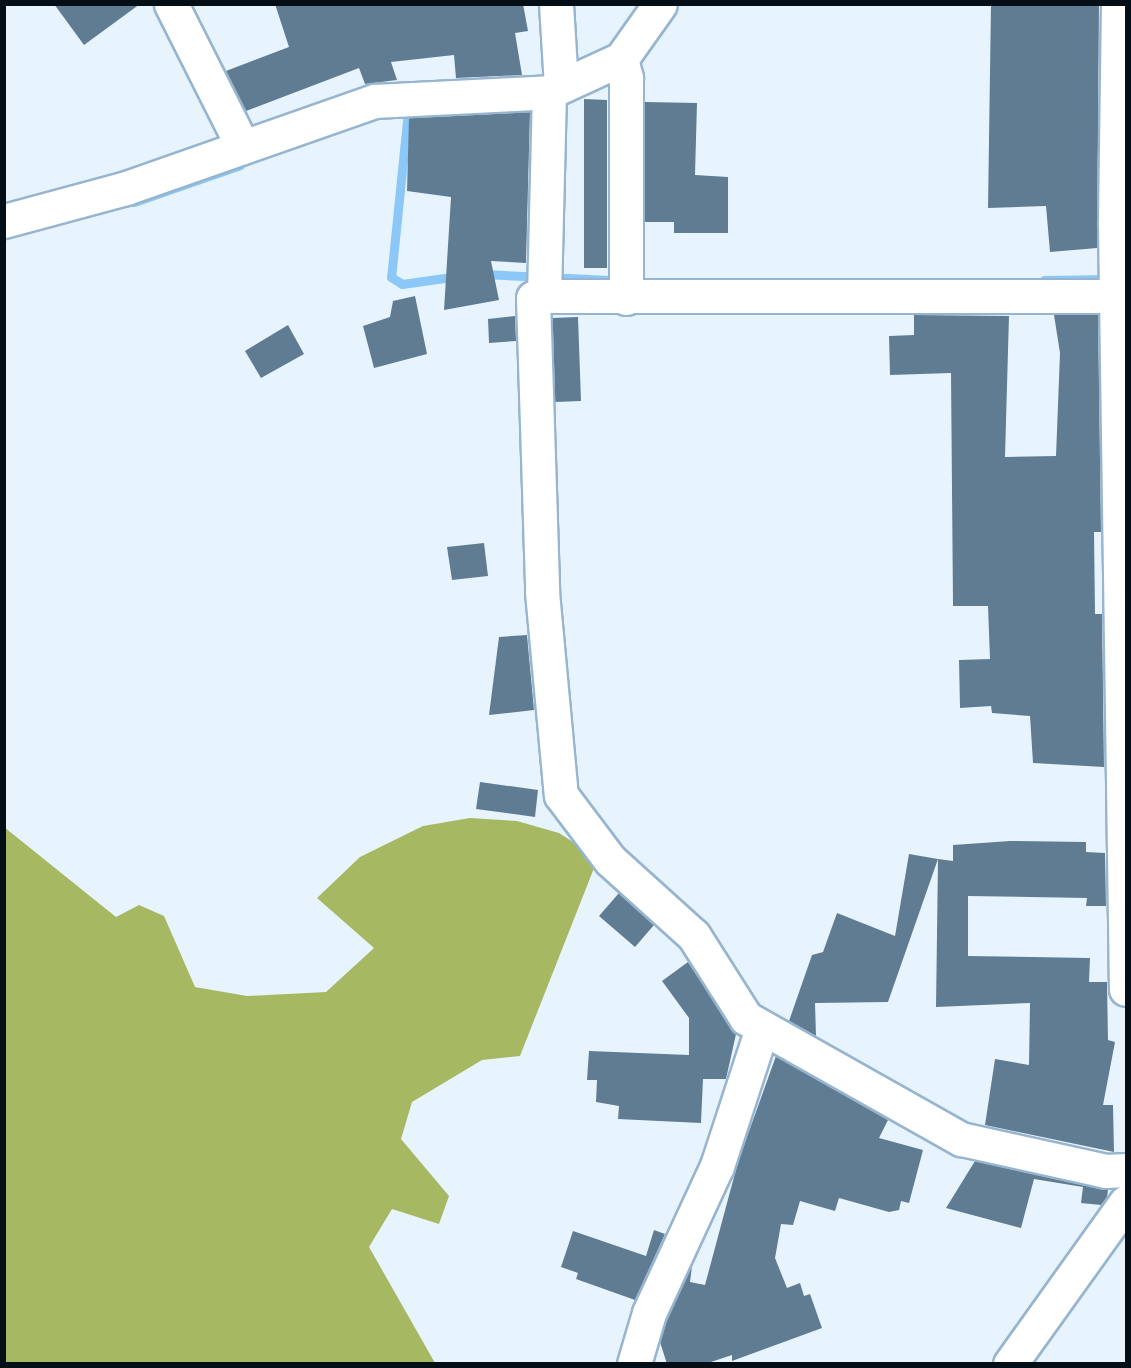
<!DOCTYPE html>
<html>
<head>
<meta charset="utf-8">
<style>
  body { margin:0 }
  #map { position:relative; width:1131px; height:1368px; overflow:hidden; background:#e7f4fe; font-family:"DM Sans",sans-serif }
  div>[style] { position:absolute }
  .forest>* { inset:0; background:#a6b962 }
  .stream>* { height:9px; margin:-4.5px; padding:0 4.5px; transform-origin:4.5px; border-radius:4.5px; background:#8bc7f7 }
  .building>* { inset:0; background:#607c93 }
  .roads { filter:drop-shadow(2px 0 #97b5ce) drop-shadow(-2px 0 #97b5ce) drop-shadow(0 2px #97b5ce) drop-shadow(0 -2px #97b5ce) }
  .street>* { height:33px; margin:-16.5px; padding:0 16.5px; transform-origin:16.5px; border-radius:16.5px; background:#fff }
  span { translate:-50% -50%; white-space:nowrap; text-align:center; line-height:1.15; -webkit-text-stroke:4.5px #fff; paint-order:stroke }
  .frame { position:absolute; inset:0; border:6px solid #040e16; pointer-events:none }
</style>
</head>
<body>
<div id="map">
  <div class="forest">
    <div style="clip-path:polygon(470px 818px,517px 821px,559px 833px,598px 858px,520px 1056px,482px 1060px,412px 1102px,401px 1139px,449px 1196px,439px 1224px,392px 1209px,369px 1247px,435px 1363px,5px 1363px,4px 827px,116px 917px,139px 905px,164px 916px,195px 987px,247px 996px,326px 992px,374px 948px,317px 898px,360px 857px,423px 826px)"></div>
  </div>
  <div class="stream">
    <div style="left:401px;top:111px;width:7px"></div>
    <div style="left:408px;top:111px;width:167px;rotate:95.8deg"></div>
    <div style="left:391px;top:277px;width:13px;rotate:32deg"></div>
    <div style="left:402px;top:284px;width:57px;rotate:-8.1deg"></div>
    <div style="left:134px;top:202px;width:112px;rotate:-19.2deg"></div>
    <div style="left:483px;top:274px;width:127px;rotate:2.7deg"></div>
    <div style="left:1044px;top:280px;width:67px;rotate:-0.9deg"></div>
  </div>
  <div class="building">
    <div style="clip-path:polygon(54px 4px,140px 4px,84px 45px)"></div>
    <div style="clip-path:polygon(275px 4px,523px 4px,528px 31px,515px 33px,522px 75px,456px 78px,454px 55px,391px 62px,397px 80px,365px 84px,359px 68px,246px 111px,226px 71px,289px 47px)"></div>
    <div style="clip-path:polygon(991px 4px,1099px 4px,1097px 248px,1050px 252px,1046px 206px,988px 208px)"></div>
    <div style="clip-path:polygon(584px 99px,607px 100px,607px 268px,584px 268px)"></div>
    <div style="clip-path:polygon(645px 102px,697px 103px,695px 175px,728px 177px,728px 233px,674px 233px,674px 222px,645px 222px)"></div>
    <div style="clip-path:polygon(530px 112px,526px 263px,491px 261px,499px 300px,444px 310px,451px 197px,407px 191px,409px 118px)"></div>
    <div style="clip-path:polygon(415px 296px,427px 354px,374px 368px,363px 326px,390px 317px,393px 301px)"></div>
    <div style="clip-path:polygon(914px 315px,1009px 316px,1005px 457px,1056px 456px,1060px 353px,1054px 315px,1098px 315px,1101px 532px,1094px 532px,1095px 614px,1102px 614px,1104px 767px,1033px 763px,1030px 716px,992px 713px,991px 706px,960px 708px,959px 660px,990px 659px,988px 606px,953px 606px,951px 373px,890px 375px,889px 336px,914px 335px)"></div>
    <div style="clip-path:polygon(515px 316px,516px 341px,489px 343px,488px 319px)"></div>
    <div style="clip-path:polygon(578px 317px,581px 401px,555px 402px,552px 318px)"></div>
    <div style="clip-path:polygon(288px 325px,304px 354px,261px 378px,245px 351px)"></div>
    <div style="clip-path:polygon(484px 543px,488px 576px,452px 580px,447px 547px)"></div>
    <div style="clip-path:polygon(527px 635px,534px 710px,489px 715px,499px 637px)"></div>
    <div style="clip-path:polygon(480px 782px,538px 790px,535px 817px,476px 809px)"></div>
    <div style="clip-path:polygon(1010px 841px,1086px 842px,1086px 852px,1105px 853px,1106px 906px,1086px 906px,1087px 898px,968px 896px,968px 956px,1090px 958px,1089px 982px,1107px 982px,1108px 1040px,1115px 1042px,1103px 1105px,1113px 1105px,1114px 1152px,985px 1125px,995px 1059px,1029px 1065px,1030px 1003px,936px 1007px,938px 859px,953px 861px,953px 845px)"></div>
    <div style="clip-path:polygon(909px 854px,938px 859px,888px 1002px,815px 1003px,816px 1036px,789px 1021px,812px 955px,823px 952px,837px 913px,895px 936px)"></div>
    <div style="clip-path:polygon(619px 893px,654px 925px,635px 947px,599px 916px)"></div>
    <div style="clip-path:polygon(688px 962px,736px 1034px,726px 1079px,703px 1079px,701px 1123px,618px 1119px,619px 1106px,596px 1102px,597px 1080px,587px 1080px,589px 1051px,689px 1055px,689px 1018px,662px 981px)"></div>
    <div style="clip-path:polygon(776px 1056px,888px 1120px,879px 1138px,923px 1150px,909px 1203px,901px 1201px,899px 1210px,889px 1212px,839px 1198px,835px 1211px,800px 1201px,793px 1225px,781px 1224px,775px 1258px,787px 1288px,800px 1283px,804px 1296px,810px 1294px,822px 1328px,732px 1361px,732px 1355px,705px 1364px,667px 1364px,660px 1342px,667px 1320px,692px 1266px,690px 1282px,705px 1285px,738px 1162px)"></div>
    <div style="clip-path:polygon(975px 1161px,1108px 1190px,1107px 1197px,1101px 1205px,1081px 1203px,1083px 1187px,1034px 1179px,1021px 1228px,946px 1208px)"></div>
    <div style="clip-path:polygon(654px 1230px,665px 1234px,635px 1300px,576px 1279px,578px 1273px,561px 1267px,573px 1231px,646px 1256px)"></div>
  </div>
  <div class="roads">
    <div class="street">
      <div style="left:171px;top:4px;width:160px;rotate:63.3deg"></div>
      <div style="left:556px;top:4px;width:82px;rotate:86.5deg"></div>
      <div style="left:1118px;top:4px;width:220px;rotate:90.8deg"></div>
      <div style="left:1115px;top:224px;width:765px;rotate:89.18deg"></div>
      <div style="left:621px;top:59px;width:20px;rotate:75deg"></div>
      <div style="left:626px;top:78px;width:220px;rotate:90deg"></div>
      <div style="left:549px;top:92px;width:204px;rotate:91.4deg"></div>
      <div style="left:544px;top:296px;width:11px;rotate:170deg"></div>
      <div style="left:533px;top:298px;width:294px;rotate:88.2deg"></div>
      <div style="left:542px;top:592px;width:204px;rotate:84.7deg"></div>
      <div style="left:561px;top:795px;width:81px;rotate:53deg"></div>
      <div style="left:610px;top:860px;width:113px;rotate:42.1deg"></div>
      <div style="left:694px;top:936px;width:97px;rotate:57.6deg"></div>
      <div style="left:746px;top:1018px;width:247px;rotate:29.4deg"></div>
      <div style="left:961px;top:1139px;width:148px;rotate:12.4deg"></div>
      <div style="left:1106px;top:1171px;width:20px;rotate:-3deg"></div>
      <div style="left:4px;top:221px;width:126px;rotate:-15.1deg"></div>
      <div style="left:126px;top:188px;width:263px;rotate:-19.3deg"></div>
      <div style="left:374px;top:101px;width:175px;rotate:-2.9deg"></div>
      <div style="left:549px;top:92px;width:79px;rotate:-24.6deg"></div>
      <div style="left:621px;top:59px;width:67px;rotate:-54.7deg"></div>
      <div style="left:544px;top:296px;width:576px"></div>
      <div style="left:634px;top:1364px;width:53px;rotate:-73.6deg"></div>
      <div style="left:649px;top:1313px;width:162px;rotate:-65.2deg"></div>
      <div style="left:717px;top:1166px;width:145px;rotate:-71.9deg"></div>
      <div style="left:1010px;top:1364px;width:199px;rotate:-54.4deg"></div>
    </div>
  </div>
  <div class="frame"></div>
</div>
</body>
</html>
